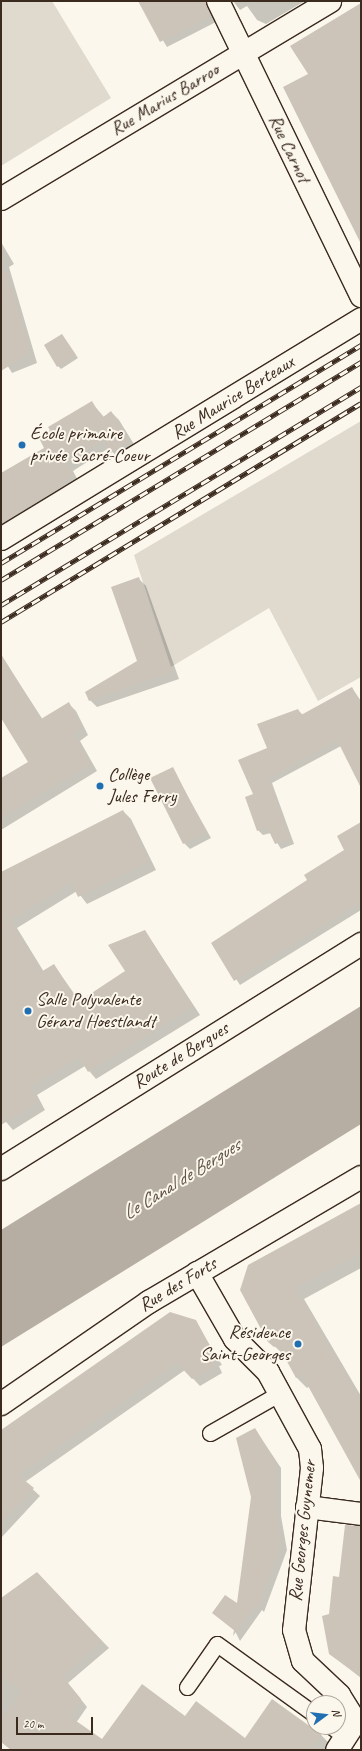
<!DOCTYPE html>
<html>
<head>
<meta charset="utf-8">
<style>
  body { margin:0 }
  #map { position:relative; width:362px; height:1751px; overflow:hidden; background:#fbf7ec; font-family:Caveat,sans-serif }
  div>[style] { position:absolute }
  .green>* { inset:0; background:#dfd9ce }
  .water>* { inset:0; background:#b6aea2 }
  .shadow>* { inset:0; background:#0003 }
  .building>* { inset:0; background:#ccc4b9 }
  .roads { filter:drop-shadow(1px 0 #3b2a1e) drop-shadow(-1px 0 #3b2a1e) drop-shadow(0 1px #3b2a1e) drop-shadow(0 -1px #3b2a1e) }
  .service>* { height:15px; margin:-7.5px; padding:0 7.5px; transform-origin:7.5px; border-radius:7.5px; background:#fbf7ec }
  .minor>* { height:22px; margin:-11px; padding:0 11px; transform-origin:11px; border-radius:11px; background:#fbf7ec }
  .secondary>* { height:22px; margin:-11px; padding:0 11px; transform-origin:11px; border-radius:11px; background:#fbf7ec }
  .rail>* { height:4.5px; margin-top:-2.25px; transform-origin:0; background:repeating-linear-gradient(90deg,#fbf7ec 0 9px,#3b2a1e 0 18px); box-sizing:border-box; border-block:1px solid #3b2a1e }
  .dots>* { width:11px; height:11px; translate:-50% -50%; box-sizing:border-box; border:2px solid #fbf7ec; border-radius:50% }
  span { translate:-50% -50%; white-space:nowrap; text-align:center; line-height:1.15; -webkit-text-stroke:4px #fbf7ec; paint-order:stroke }
  .street-label { font-size:19px; color:#3b2a1e }
  .poi-label { font-size:19px; color:#3b2a1e }
  .left { translate:0 -50%; text-align:left }
  .right { translate:-100% -50%; text-align:right }
  .water-label { font-size:20px; color:#605246; font-style:italic }
  .frame { position:absolute; inset:0; border:2px solid #3b2a1e; pointer-events:none }
  .north { position:absolute; left:306px; top:1695px; width:40px; height:40px; box-sizing:border-box; background:#fbf7ec; border:1px solid #aea59a; border-radius:50%; rotate:75deg; font-size:11px; font-weight:700; line-height:16px; text-align:center; color:#3b2a1e }
  .north::after { content:''; display:block; margin:auto; width:14px; height:18px; background:#1f6fb2; clip-path:polygon(50% 0,100% 100%,50% 72%,0 100%) }
  .scale { position:absolute; left:16px; top:1717px; width:77px; height:18px; box-sizing:border-box; border:2px solid #3b2a1e; border-top:0; padding-left:5px; font-size:12px; line-height:14px; white-space:nowrap; color:#3b2a1e; -webkit-text-stroke:3px #fbf7ec; paint-order:stroke }
</style>
</head>
<body>
<div id="map">
  <div class="green">
    <div style="clip-path:polygon(1px 1px,52px 1px,111px 98px,1px 166px)"></div>
    <div style="clip-path:polygon(361px 421px,361px 677px,318px 701px,269px 608px,171px 667px,134px 555px)"></div>
  </div>
  <div class="water">
    <div style="clip-path:polygon(361px 1006px,361px 1124px,1px 1347px,1px 1230px)"></div>
  </div>
  <div class="shadow">
    <div style="clip-path:polygon(139px 1px,214px 1px,216px 22px,167px 47px)"></div>
    <div style="clip-path:polygon(233px 1px,305px 1px,266px 24px,257px 20px,247px 6px,240px 10px)"></div>
    <div style="clip-path:polygon(1px 242px,14px 264px,9px 267px,37px 363px,12px 373px,1px 355px)"></div>
    <div style="clip-path:polygon(62px 335px,78px 358px,61px 369px,58px 366px)"></div>
    <div style="clip-path:polygon(91px 402px,104px 417px,111px 412px,119px 420px,137px 449px,120px 460px,109px 448px,73px 471px,80px 484px,1px 537px,1px 475px,45px 449px)"></div>
    <div style="clip-path:polygon(138px 578px,146px 586px,179px 679px,97px 707px,90px 700px,138px 661px)"></div>
    <div style="clip-path:polygon(5px 661px,43px 720px,69px 704px,76px 711px,88px 735px,80px 741px,97px 771px,1px 830px,1px 779px,29px 762px,1px 716px,1px 663px)"></div>
    <div style="clip-path:polygon(352px 688px,361px 701px,361px 784px,341px 746px,272px 783px,294px 844px,281px 849px,271px 833px,263px 835px,258px 830px,254px 794px,268px 748px,298px 710px,303px 715px)"></div>
    <div style="clip-path:polygon(172px 768px,211px 838px,190px 849px,184px 843px)"></div>
    <div style="clip-path:polygon(123px 811px,131px 819px,156px 870px,87px 904px,77px 891px,17px 928px,44px 972px,54px 965px,80px 1002px,126px 972px,145px 931px,200px 1015px,96px 1079px,85px 1066px,37px 1095px,45px 1110px,13px 1130px,1px 1116px,1px 873px)"></div>
    <div style="clip-path:polygon(361px 828px,361px 910px,240px 985px,213px 944px,308px 881px,345px 850px)"></div>
    <div style="clip-path:polygon(361px 1204px,361px 1268px,304px 1299px,361px 1396px,361px 1480px,310px 1386px,307px 1388px,297px 1378px,285px 1356px,269px 1341px,241px 1290px)"></div>
    <div style="clip-path:polygon(195px 1321px,222px 1365px,219px 1366px,222px 1373px,200px 1386px,185px 1370px,25px 1482px,40px 1496px,1px 1538px,1px 1431px)"></div>
    <div style="clip-path:polygon(255px 1429px,281px 1468px,281px 1516px,287px 1550px,264px 1612px,262px 1610px,240px 1641px,235px 1631px,213px 1613px,238px 1605px,252px 1497px)"></div>
    <div style="clip-path:polygon(361px 1544px,361px 1678px,330px 1654px,330px 1615px,340px 1578px)"></div>
    <div style="clip-path:polygon(44px 1581px,109px 1648px,68px 1683px,87px 1707px,76px 1723px,102px 1741px,185px 1717px,245px 1739px,272px 1701px,322px 1736px,329px 1743px,328px 1750px,11px 1750px,1px 1742px,1px 1601px)"></div>
  </div>
  <div class="building">
    <div style="clip-path:polygon(138px 1px,206px 1px,211px 16px,160px 42px)"></div>
    <div style="clip-path:polygon(361px 3px,361px 244px,283px 87px,308px 74px,290px 46px)"></div>
    <div style="clip-path:polygon(1px 272px,7px 272px,30px 353px,1px 371px)"></div>
    <div style="clip-path:polygon(62px 334px,76px 355px,57px 367px,44px 345px)"></div>
    <div style="clip-path:polygon(92px 401px,102px 418px,111px 411px,130px 441px,111px 453px,103px 440px,66px 463px,73px 476px,61px 484px,62px 487px,1px 524px,1px 473px,44px 448px,39px 438px,50px 430px,48px 427px)"></div>
    <div style="clip-path:polygon(139px 577px,172px 672px,89px 701px,85px 692px,137px 661px,111px 587px)"></div>
    <div style="clip-path:polygon(1px 654px,41px 719px,69px 702px,82px 728px,74px 733px,91px 764px,1px 818px,1px 778px,28px 762px,1px 718px)"></div>
    <div style="clip-path:polygon(352px 687px,361px 704px,361px 788px,337px 740px,268px 778px,290px 839px,275px 844px,267px 827px,257px 831px,245px 797px,253px 794px,238px 760px,267px 748px,257px 724px,298px 709px,301px 715px)"></div>
    <div style="clip-path:polygon(173px 767px,206px 832px,183px 844px,150px 778px)"></div>
    <div style="clip-path:polygon(123px 810px,149px 862px,78px 897px,71px 882px,10px 920px,41px 972px,54px 964px,78px 1002px,125px 971px,108px 945px,145px 930px,193px 1007px,88px 1072px,79px 1057px,30px 1087px,38px 1102px,1px 1125px,1px 872px)"></div>
    <div style="clip-path:polygon(361px 822px,361px 902px,234px 981px,211px 943px,307px 880px,304px 875px,344px 850px,337px 836px)"></div>
    <div style="clip-path:polygon(361px 1203px,361px 1253px,295px 1288px,361px 1401px,361px 1482px,302px 1375px,296px 1378px,278px 1345px,274px 1347px,268px 1342px,240px 1290px,248px 1265px)"></div>
    <div style="clip-path:polygon(170px 1312px,196px 1320px,216px 1357px,212px 1359px,216px 1366px,192px 1379px,177px 1363px,18px 1475px,34px 1488px,1px 1523px,1px 1430px)"></div>
    <div style="clip-path:polygon(255px 1428px,275px 1461px,276px 1509px,281px 1543px,258px 1607px,255px 1605px,233px 1636px,234px 1630px,212px 1613px,225px 1595px,237px 1603px,251px 1497px,236px 1438px)"></div>
    <div style="clip-path:polygon(345px 1525px,361px 1526px,361px 1677px,329px 1654px,322px 1616px,329px 1614px,333px 1576px,339px 1577px)"></div>
    <div style="clip-path:polygon(37px 1572px,102px 1641px,62px 1676px,81px 1699px,69px 1716px,102px 1739px,142px 1684px,185px 1716px,196px 1701px,245px 1738px,272px 1699px,322px 1735px,312px 1750px,11px 1750px,1px 1741px,1px 1720px,22px 1692px,1px 1676px,1px 1598px)"></div>
  </div>
  <div class="roads">
    <div class="service">
      <div style="left:210px;top:1433px;width:81px;rotate:-29.7deg"></div>
      <div style="left:187px;top:1687px;width:52px;rotate:-55.1deg"></div>
      <div style="left:217px;top:1644px;width:120px;rotate:35.8deg"></div>
      <div style="left:332px;top:1727px;width:17px;rotate:36deg"></div>
    </div>
    <div class="minor">
      <div style="left:218px;top:1px;width:328px;rotate:64.1deg"></div>
      <div style="left:1px;top:199px;width:384px;rotate:-31deg"></div>
      <div style="left:1px;top:539px;width:422px;rotate:-31.4deg"></div>
      <div style="left:197px;top:1273px;width:76px;rotate:60.1deg"></div>
      <div style="left:235px;top:1339px;width:47px;rotate:45deg"></div>
      <div style="left:268px;top:1372px;width:88px;rotate:61.4deg"></div>
      <div style="left:310px;top:1449px;width:19px;rotate:84deg"></div>
      <div style="left:312px;top:1468px;width:163px;rotate:96.3deg"></div>
      <div style="left:294px;top:1630px;width:32px;rotate:74deg"></div>
      <div style="left:303px;top:1661px;width:50px;rotate:43.4deg"></div>
      <div style="left:339px;top:1695px;width:26px;rotate:58deg"></div>
      <div style="left:353px;top:1717px;width:10px;rotate:96deg"></div>
      <div style="left:352px;top:1727px;width:27px;rotate:123deg"></div>
      <div style="left:1px;top:1404px;width:180px;rotate:-34.6deg"></div>
      <div style="left:149px;top:1302px;width:246px;rotate:-30.5deg"></div>
      <div style="left:307px;top:1507px;width:54px;rotate:7.4deg"></div>
    </div>
    <div class="secondary">
      <div style="left:1px;top:1169px;width:425px;rotate:-32deg"></div>
    </div>
  </div>
  <div class="rail">
    <div style="left:1px;top:563px;width:421px;rotate:-31.2deg"></div>
    <div style="left:1px;top:580px;width:421px;rotate:-31.2deg"></div>
    <div style="left:1px;top:605px;width:421px;rotate:-31.2deg"></div>
    <div style="left:1px;top:622px;width:421px;rotate:-31.3deg"></div>
  </div>
  <div class="dots">
    <div style="left:22px;top:445px;background:#1f6fb2"></div>
    <div style="left:100px;top:786px;background:#1f6fb2"></div>
    <div style="left:28px;top:1011px;background:#1f6fb2"></div>
    <div style="left:298px;top:1344px;background:#1f6fb2"></div>
  </div>
  <div class="street-label">
    <span style="left:165px;top:100px;rotate:-31deg">Rue Marius Barroo</span>
    <span style="left:289px;top:149px;rotate:64deg">Rue Carnot</span>
    <span style="left:233px;top:398px;rotate:-32deg">Rue Maurice Berteaux</span>
    <span style="left:181px;top:1056px;rotate:-32deg">Route de Bergues</span>
    <span style="left:178px;top:1285px;rotate:-31deg">Rue des Forts</span>
    <span style="left:303px;top:1531px;rotate:-84deg">Rue Georges Guynemer</span>
  </div>
  <div class="poi-label">
    <span class="left" style="left:30px;top:445px">École primaire<br>privée Sacré-Coeur</span>
    <span class="left" style="left:108px;top:786px">Collège<br>Jules Ferry</span>
    <span class="left" style="left:36px;top:1011px">Salle Polyvalente<br>Gérard Hoestlandt</span>
    <span class="right" style="left:290px;top:1344px">Résidence<br>Saint-Georges</span>
  </div>
  <div class="water-label">
    <span style="left:181px;top:1179px;rotate:-32deg">Le Canal de Bergues</span>
  </div>
  <div class="frame"></div>
  <div class="north">N</div>
  <div class="scale">20 m</div>
</div>
</body>
</html>
